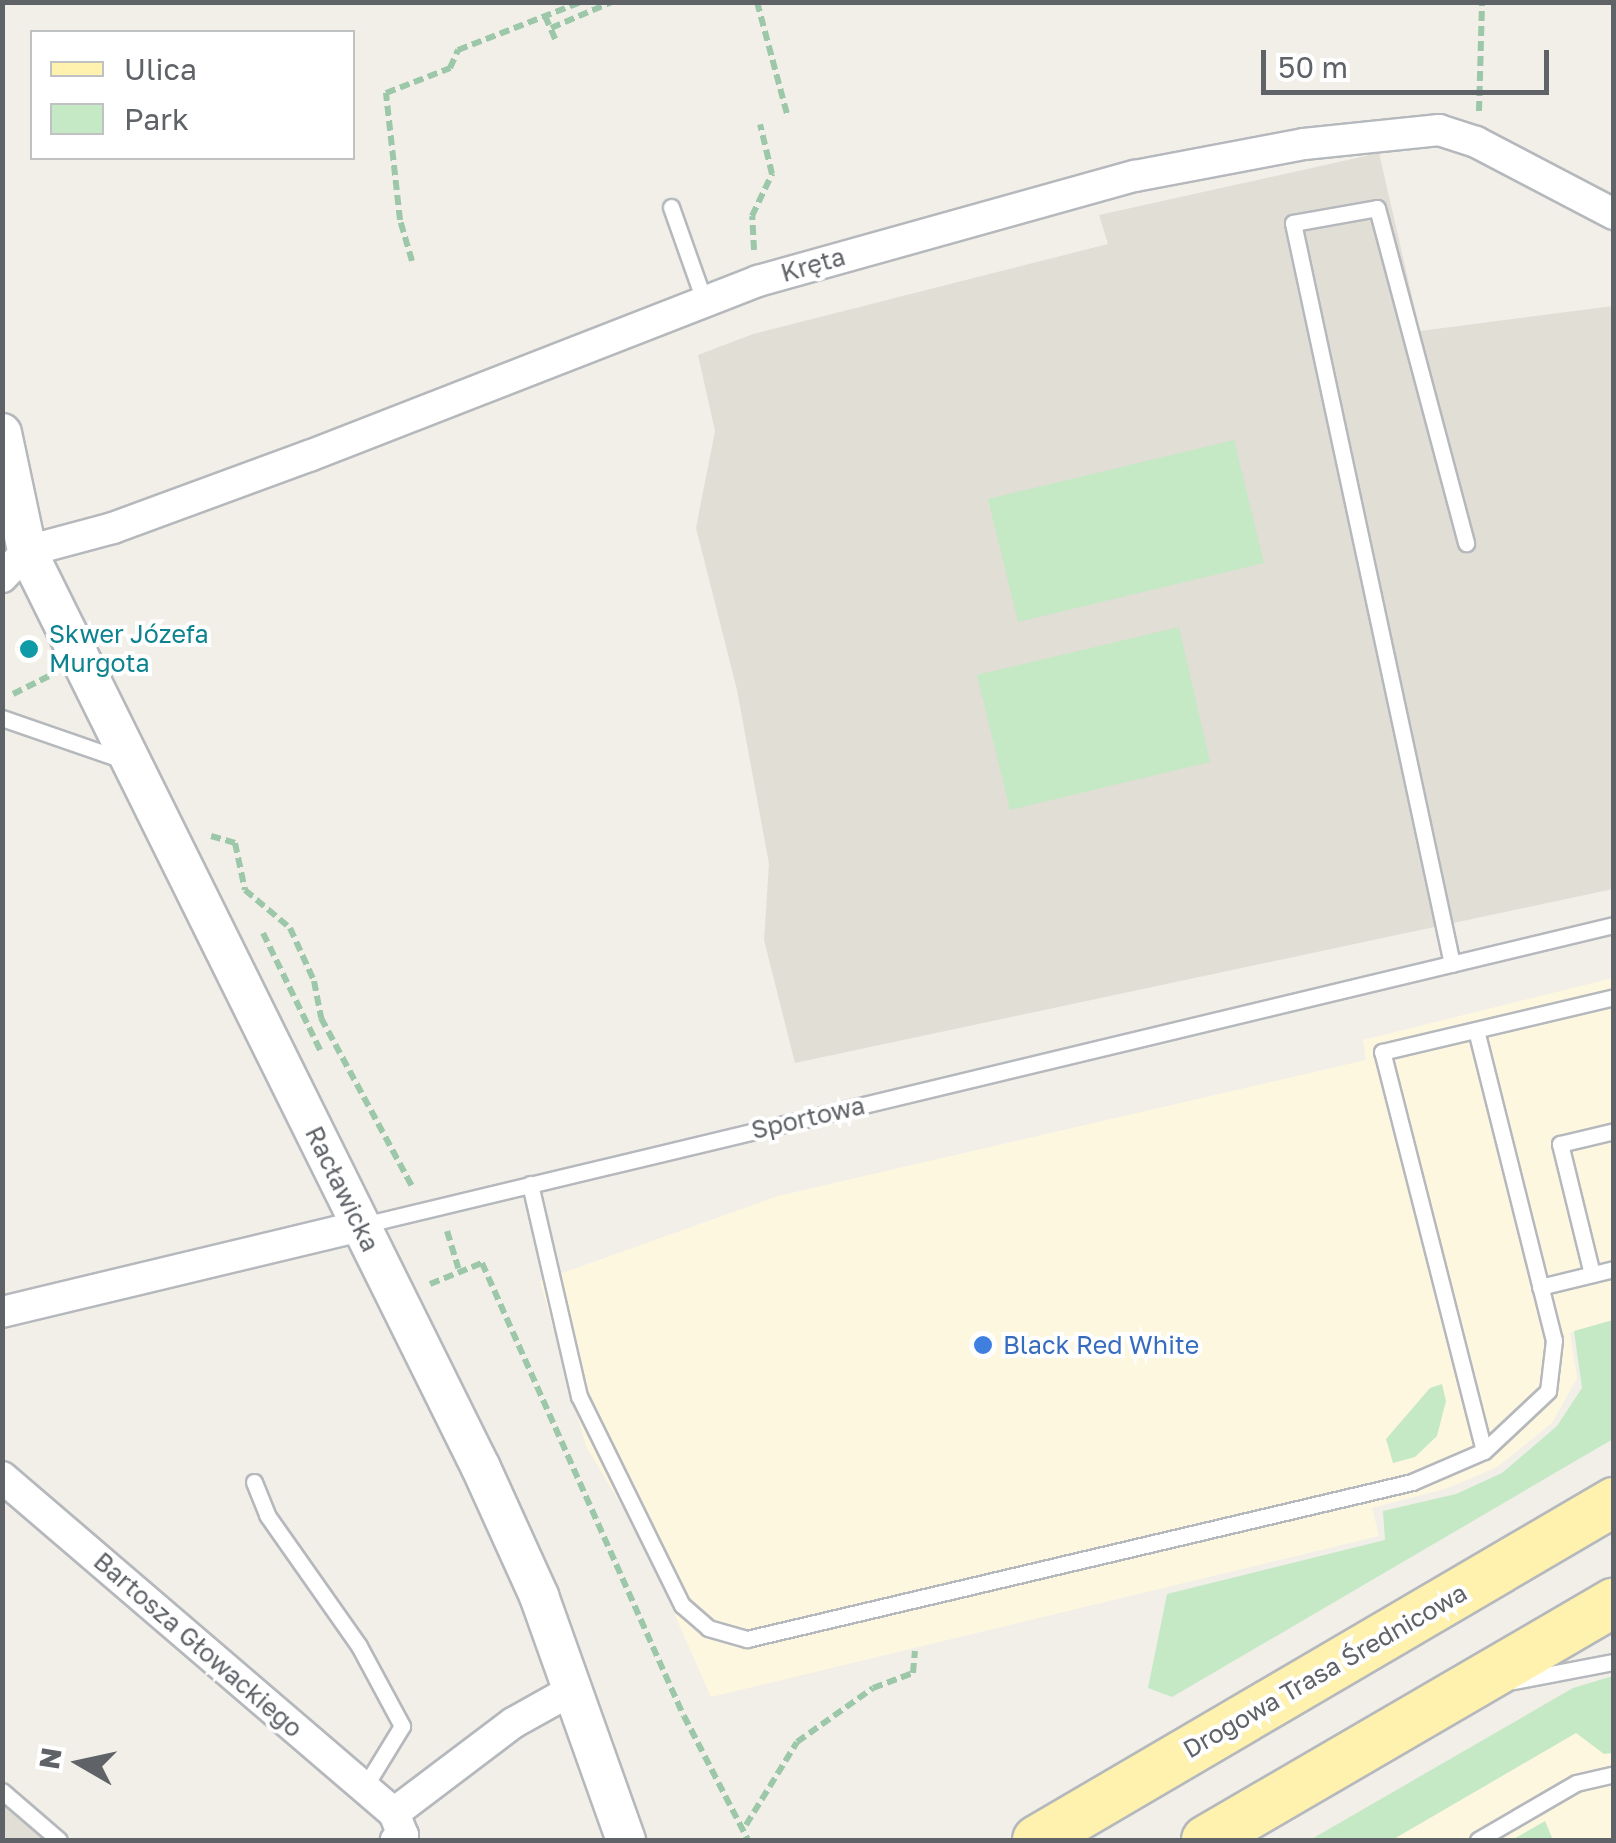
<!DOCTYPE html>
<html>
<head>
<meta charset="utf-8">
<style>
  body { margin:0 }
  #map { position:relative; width:1616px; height:1843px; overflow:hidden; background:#f1efe8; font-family:"Golos Text",sans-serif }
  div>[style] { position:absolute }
  .commercial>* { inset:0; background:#fef7e0 }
  .education>* { inset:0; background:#e1ded6 }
  .green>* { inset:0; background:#c5e8c5 }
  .path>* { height:6px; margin-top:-3px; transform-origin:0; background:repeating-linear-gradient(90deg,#9cc7a9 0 10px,transparent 0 15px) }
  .roads { filter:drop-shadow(2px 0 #b5b8bc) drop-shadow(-2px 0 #b5b8bc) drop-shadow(0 2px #b5b8bc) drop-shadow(0 -2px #b5b8bc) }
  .service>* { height:15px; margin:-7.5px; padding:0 7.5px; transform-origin:7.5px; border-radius:7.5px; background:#fff }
  .minor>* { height:30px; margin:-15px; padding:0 15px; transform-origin:15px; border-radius:15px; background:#fff }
  .tertiary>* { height:38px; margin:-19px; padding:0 19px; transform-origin:19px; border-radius:19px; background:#fff }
  .primary>* { height:48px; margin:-24px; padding:0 24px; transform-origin:24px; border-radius:24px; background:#fff2af }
  .dots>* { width:28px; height:28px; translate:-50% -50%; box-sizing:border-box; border:5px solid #fff; border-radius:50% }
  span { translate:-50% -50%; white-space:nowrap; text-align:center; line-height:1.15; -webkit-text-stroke:8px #fff; paint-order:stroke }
  .street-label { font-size:25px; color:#5f6368 }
  .culture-label { font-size:25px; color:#0d838f }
  .left { translate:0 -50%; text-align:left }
  .shop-label { font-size:25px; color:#366cbe }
  .frame { position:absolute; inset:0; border:5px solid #5f6368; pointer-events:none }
  .legend { position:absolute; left:30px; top:30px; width:325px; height:130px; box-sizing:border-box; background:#fff; border:2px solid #bfc1c3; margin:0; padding:12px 18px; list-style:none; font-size:30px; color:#5f6368 }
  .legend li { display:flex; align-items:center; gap:20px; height:50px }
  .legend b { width:50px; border:2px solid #bfc1c3 }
  .north { position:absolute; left:30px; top:1713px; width:100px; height:100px; -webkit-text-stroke:8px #fff; paint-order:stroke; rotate:279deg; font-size:28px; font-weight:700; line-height:40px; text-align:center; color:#5f6368 }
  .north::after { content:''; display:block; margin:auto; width:35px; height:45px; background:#5f6368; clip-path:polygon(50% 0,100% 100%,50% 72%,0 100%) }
  .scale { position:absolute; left:1261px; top:50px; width:288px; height:45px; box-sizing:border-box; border:5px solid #5f6368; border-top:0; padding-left:12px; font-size:30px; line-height:35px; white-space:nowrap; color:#5f6368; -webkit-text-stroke:8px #fff; paint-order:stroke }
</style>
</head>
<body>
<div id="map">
  <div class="commercial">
    <div style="clip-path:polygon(1613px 978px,1613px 1320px,1570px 1333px,1577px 1378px,1552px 1423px,1497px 1467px,1448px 1488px,1372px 1508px,1379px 1536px,711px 1697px,641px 1538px,586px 1446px,540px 1281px,778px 1196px,1366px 1060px,1363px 1040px)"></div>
    <div style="clip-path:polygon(1613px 1710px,1613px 1840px,1392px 1840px,1576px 1733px)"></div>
  </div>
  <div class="education">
    <div style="clip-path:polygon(1379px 153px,1420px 331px,1613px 306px,1613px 889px,795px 1063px,764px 940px,769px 864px,737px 690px,696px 528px,715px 431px,698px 355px,753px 334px,1108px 244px,1099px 215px)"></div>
    <div style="clip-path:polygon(3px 1804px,45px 1840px,3px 1840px)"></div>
  </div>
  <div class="green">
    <div style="clip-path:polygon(1234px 440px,1264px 563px,1018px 622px,988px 499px)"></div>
    <div style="clip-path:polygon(1179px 627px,1210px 762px,1010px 810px,977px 675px)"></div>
    <div style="clip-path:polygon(1613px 1320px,1613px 1439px,1172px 1697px,1148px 1688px,1167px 1594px,1385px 1540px,1383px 1511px,1456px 1494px,1502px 1473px,1557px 1426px,1582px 1388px,1574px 1331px)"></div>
    <div style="clip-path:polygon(1442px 1384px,1446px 1401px,1437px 1436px,1415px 1457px,1393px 1463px,1386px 1439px,1430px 1388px)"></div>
    <div style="clip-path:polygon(1613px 1676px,1613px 1753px,1604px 1754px,1576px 1733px,1392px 1840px,1310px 1840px,1573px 1688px)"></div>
    <div style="clip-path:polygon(1545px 1821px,1553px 1840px,1512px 1840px)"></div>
  </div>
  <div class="path">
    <div style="left:757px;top:2px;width:116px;rotate:75deg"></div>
    <div style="left:545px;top:16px;width:27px;rotate:66deg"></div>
    <div style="left:551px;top:28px;width:66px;rotate:-23.1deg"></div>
    <div style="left:1479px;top:111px;width:109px;rotate:-88.4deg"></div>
    <div style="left:754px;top:250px;width:34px;rotate:-93deg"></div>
    <div style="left:752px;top:216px;width:47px;rotate:-64.5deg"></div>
    <div style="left:772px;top:174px;width:51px;rotate:-103.5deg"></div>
    <div style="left:412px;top:261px;width:43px;rotate:-106.3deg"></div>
    <div style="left:400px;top:220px;width:128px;rotate:-96.3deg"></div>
    <div style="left:386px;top:93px;width:69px;rotate:-21.3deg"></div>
    <div style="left:450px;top:68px;width:20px;rotate:-66deg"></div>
    <div style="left:458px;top:50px;width:132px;rotate:-21.3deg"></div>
    <div style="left:13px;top:694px;width:42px;rotate:-26.6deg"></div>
    <div style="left:211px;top:836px;width:25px;rotate:16deg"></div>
    <div style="left:235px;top:843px;width:48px;rotate:78deg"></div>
    <div style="left:245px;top:890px;width:59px;rotate:40.2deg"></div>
    <div style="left:290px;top:928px;width:58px;rotate:65.6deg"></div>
    <div style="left:314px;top:981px;width:38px;rotate:79deg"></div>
    <div style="left:321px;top:1018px;width:191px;rotate:61.6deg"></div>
    <div style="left:263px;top:933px;width:132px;rotate:64deg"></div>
    <div style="left:447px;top:1231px;width:39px;rotate:73deg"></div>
    <div style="left:430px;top:1284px;width:56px;rotate:-22deg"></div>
    <div style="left:482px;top:1263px;width:496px;rotate:66deg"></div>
    <div style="left:684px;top:1716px;width:140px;rotate:62.7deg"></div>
    <div style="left:746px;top:1825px;width:97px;rotate:-58.4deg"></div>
    <div style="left:797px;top:1742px;width:93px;rotate:-35.4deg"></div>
    <div style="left:873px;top:1688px;width:43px;rotate:-20.6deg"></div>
    <div style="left:913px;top:1673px;width:22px;rotate:-85deg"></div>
  </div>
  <div class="roads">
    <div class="service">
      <div style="left:671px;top:207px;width:99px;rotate:70.5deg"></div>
      <div style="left:2px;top:718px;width:131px;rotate:19.1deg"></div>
      <div style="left:1452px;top:964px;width:758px;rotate:-102.11deg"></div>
      <div style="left:1293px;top:223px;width:85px;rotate:-10.1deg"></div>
      <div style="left:1377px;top:208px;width:347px;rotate:75.1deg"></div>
      <div style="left:1476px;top:1030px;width:320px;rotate:75.9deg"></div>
      <div style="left:1554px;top:1340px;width:51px;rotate:96.7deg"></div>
      <div style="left:1548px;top:1391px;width:88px;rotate:136.8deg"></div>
      <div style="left:530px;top:1184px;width:218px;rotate:77deg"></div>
      <div style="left:579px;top:1396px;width:233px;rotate:63.8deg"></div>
      <div style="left:682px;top:1605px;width:35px;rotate:41deg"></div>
      <div style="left:708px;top:1628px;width:41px;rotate:15.8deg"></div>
      <div style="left:747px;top:1639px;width:683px;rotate:-13.28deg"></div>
      <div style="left:1412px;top:1482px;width:78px;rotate:-23.3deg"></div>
      <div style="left:1484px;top:1451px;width:412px;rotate:-104.3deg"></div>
      <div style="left:1382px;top:1052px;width:238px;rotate:-13.3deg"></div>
      <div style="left:363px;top:1225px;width:1286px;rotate:-13.49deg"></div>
      <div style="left:1592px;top:1274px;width:134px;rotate:-103.8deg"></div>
      <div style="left:1560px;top:1144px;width:56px;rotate:-13.5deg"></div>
      <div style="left:1540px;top:1287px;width:76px;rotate:-13.7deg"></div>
      <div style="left:254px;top:1482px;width:35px;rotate:68deg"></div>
      <div style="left:267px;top:1515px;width:160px;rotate:54.9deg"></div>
      <div style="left:359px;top:1646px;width:91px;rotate:61.7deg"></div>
      <div style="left:402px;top:1726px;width:73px;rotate:121.5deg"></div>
      <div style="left:1514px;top:1681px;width:102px;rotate:-10.8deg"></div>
      <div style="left:2px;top:1791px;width:75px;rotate:40.7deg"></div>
      <div style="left:1478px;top:1840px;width:113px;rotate:-30.2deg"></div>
      <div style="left:1576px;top:1783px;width:39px;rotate:-13deg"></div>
    </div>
    <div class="minor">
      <div style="left:2px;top:577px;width:36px;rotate:-46deg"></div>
      <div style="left:27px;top:551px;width:89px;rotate:-15deg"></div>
      <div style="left:113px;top:528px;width:209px;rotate:-20.2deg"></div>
      <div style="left:309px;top:456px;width:482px;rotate:-21.3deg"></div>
      <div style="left:758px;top:281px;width:391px;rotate:-15.6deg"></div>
      <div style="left:1135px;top:176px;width:172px;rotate:-10.7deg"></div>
      <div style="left:1304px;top:144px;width:136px;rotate:-5.9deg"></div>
      <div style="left:1439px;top:130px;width:39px;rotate:18deg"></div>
      <div style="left:1476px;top:142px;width:156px;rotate:27.6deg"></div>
      <div style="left:2px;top:1312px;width:367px;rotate:-13.5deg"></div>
      <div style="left:2px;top:1477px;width:516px;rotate:40.6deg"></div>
      <div style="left:394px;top:1813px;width:24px;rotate:68deg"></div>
      <div style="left:403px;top:1835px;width:9px;rotate:144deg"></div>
      <div style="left:394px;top:1813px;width:149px;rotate:-37.1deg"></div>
      <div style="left:513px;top:1723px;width:70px;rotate:-29.1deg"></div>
    </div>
    <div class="tertiary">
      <div style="left:2px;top:433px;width:121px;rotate:78deg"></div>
      <div style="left:27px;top:551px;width:1023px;rotate:63.66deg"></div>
      <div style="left:481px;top:1468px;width:141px;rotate:65.6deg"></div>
      <div style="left:539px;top:1596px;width:259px;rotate:70.4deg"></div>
    </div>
    <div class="primary">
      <div style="left:1037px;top:1840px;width:669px;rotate:-30.36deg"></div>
      <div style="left:1206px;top:1840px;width:472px;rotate:-30.2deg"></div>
    </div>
  </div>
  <div class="dots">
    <div style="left:29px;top:649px;background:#0f9aa8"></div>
    <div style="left:983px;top:1345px;background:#3f7fe0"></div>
  </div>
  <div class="street-label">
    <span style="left:813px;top:265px;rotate:-16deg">Kręta</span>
    <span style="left:808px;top:1118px;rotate:-13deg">Sportowa</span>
    <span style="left:342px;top:1189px;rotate:64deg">Racławicka</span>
    <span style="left:198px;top:1645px;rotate:41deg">Bartosza Głowackiego</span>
    <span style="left:1325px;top:1671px;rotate:-30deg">Drogowa Trasa Średnicowa</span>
  </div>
  <div class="culture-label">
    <span class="left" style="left:49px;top:649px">Skwer Józefa<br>Murgota</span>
  </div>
  <div class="shop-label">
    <span class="left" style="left:1003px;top:1345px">Black Red White</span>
  </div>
  <div class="frame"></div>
  <ul class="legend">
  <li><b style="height:12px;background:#fff2af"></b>Ulica</li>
  <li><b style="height:28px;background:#c5e8c5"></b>Park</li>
  </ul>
  <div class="north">N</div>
  <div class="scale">50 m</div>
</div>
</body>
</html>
